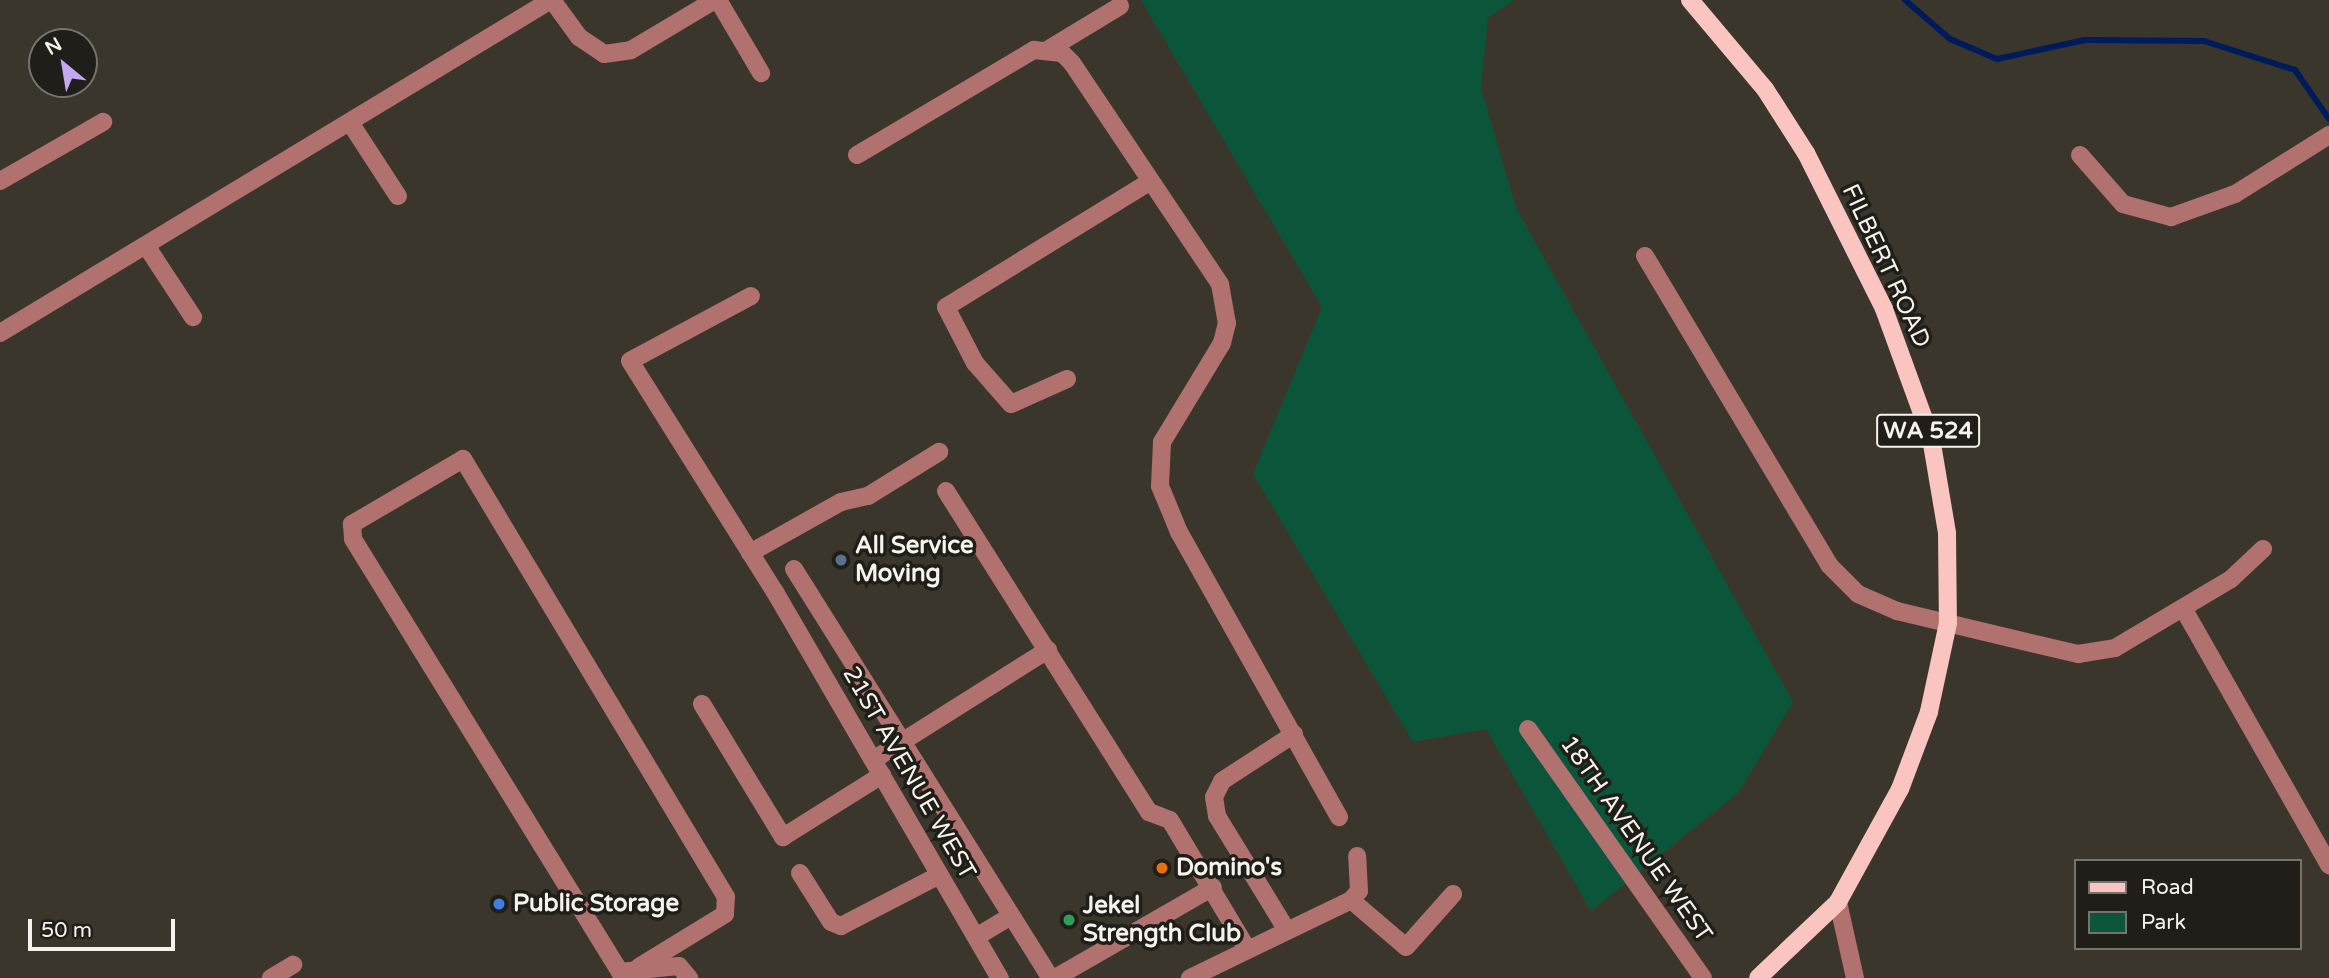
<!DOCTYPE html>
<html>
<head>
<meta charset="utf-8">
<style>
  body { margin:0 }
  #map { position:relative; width:2329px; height:978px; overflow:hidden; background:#3b362c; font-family:"Varela Round",sans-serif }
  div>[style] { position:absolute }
  .green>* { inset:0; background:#0b563a }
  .stream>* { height:6px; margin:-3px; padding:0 3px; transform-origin:3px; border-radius:3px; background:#001b5c }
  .minor>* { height:18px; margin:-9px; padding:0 9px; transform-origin:9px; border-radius:9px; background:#b1716e }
  .major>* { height:18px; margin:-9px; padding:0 9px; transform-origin:9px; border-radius:9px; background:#fac4c0 }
  .dots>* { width:19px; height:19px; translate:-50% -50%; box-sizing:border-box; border:4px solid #201e19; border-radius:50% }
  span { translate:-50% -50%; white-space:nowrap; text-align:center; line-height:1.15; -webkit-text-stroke:7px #201e19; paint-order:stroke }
  .shield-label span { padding:2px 5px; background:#201e19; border:2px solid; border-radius:5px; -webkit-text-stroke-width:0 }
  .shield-label { font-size:23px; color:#f6f3ed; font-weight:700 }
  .street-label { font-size:24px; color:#f6f3ed }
  .poi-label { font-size:24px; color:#f6f3ed; font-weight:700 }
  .left { translate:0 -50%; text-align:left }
  .legend { position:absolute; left:2074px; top:859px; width:228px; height:91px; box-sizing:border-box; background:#201e19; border:2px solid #76736e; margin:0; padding:9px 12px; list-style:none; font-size:21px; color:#f6f3ed }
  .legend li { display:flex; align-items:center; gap:14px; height:35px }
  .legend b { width:35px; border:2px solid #76736e }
  .north { position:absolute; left:28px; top:28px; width:70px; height:70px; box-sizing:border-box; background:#201e19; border:2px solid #76736e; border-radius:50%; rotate:330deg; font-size:19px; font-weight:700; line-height:28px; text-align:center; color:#f6f3ed }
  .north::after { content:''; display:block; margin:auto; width:24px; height:32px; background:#c4a7f1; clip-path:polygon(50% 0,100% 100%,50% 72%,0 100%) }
  .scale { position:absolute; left:28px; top:919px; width:147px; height:32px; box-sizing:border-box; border:4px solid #f6f3ed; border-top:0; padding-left:9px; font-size:21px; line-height:24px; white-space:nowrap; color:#f6f3ed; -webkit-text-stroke:5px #201e19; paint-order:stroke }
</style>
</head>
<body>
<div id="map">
  <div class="green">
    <div style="clip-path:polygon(1141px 0,1514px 0,1488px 18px,1481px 88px,1516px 208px,1793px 702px,1739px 792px,1591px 911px,1486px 729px,1413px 742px,1253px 474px,1322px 307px)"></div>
  </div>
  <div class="stream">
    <div style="left:1905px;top:0;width:60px;rotate:40.9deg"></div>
    <div style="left:1950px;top:39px;width:51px;rotate:23.1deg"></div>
    <div style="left:1997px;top:59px;width:90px;rotate:-12.2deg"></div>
    <div style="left:2085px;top:40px;width:119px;rotate:0.5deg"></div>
    <div style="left:2204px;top:41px;width:96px;rotate:17.7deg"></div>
    <div style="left:2295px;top:70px;width:60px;rotate:55.2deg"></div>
  </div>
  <div class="minor">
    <div style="left:552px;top:0;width:46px;rotate:53.9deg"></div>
    <div style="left:579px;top:37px;width:30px;rotate:34deg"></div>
    <div style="left:604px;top:54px;width:27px;rotate:-8deg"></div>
    <div style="left:631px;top:50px;width:98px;rotate:-30.8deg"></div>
    <div style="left:718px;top:0;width:85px;rotate:59.5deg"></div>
    <div style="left:1049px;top:49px;width:83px;rotate:-31.2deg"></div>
    <div style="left:351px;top:124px;width:86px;rotate:56.9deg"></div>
    <div style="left:857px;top:155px;width:206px;rotate:-30.7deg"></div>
    <div style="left:1034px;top:50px;width:28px;rotate:6deg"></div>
    <div style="left:1062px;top:53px;width:14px;rotate:45deg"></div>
    <div style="left:1072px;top:63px;width:266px;rotate:56.2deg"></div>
    <div style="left:1220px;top:284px;width:40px;rotate:80deg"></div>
    <div style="left:1227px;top:323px;width:21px;rotate:104deg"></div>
    <div style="left:1222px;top:343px;width:116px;rotate:121.2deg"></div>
    <div style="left:1162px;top:442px;width:44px;rotate:92.6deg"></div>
    <div style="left:1160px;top:486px;width:50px;rotate:67.6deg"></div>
    <div style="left:1179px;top:532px;width:327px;rotate:60.7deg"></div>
    <div style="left:2080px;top:155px;width:65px;rotate:48.7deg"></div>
    <div style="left:2123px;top:204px;width:50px;rotate:15.2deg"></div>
    <div style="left:2171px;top:217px;width:68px;rotate:-19.8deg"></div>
    <div style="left:2235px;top:194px;width:111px;rotate:-32.1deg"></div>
    <div style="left:0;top:181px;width:119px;rotate:-29.8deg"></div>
    <div style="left:147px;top:247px;width:84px;rotate:56.7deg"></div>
    <div style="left:1645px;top:256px;width:360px;rotate:59.2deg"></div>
    <div style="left:1829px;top:565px;width:41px;rotate:45deg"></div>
    <div style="left:1858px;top:594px;width:43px;rotate:23.6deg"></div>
    <div style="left:1897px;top:611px;width:186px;rotate:13.4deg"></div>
    <div style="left:2078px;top:654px;width:37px;rotate:-9deg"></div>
    <div style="left:2115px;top:648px;width:135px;rotate:-30.7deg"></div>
    <div style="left:2231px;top:579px;width:44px;rotate:-43.2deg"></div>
    <div style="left:751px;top:296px;width:137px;rotate:151.8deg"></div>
    <div style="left:630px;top:361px;width:273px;rotate:57.9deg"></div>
    <div style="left:775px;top:592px;width:447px;rotate:59.8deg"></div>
    <div style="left:0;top:333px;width:644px;rotate:-31.15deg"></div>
    <div style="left:1067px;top:379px;width:61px;rotate:155.9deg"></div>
    <div style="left:1011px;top:404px;width:55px;rotate:-131.3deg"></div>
    <div style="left:975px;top:363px;width:63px;rotate:-117.4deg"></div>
    <div style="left:946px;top:307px;width:238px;rotate:-31.6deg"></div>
    <div style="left:946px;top:491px;width:380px;rotate:57.7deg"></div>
    <div style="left:1149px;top:812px;width:22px;rotate:21deg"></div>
    <div style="left:1170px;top:820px;width:148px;rotate:59.1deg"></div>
    <div style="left:750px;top:553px;width:104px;rotate:-29.3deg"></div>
    <div style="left:841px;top:502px;width:28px;rotate:-13deg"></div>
    <div style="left:868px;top:496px;width:84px;rotate:-31.8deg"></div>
    <div style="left:794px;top:569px;width:483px;rotate:57.9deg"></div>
    <div style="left:2183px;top:608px;width:296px;rotate:60.4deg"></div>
    <div style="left:702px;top:704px;width:156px;rotate:58.7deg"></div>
    <div style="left:783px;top:837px;width:117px;rotate:-32.1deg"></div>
    <div style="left:1528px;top:729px;width:304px;rotate:54.9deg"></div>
    <div style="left:873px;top:760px;width:207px;rotate:-32.2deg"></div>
    <div style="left:800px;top:873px;width:58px;rotate:57.7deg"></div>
    <div style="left:831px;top:922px;width:11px;rotate:22deg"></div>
    <div style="left:841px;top:926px;width:111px;rotate:-27.3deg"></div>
    <div style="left:1351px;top:900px;width:72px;rotate:40.5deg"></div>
    <div style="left:1406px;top:947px;width:71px;rotate:-48.4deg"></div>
    <div style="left:1838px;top:902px;width:78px;rotate:77.4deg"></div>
    <div style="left:1286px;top:929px;width:132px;rotate:-121.4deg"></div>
    <div style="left:1217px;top:816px;width:19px;rotate:-99deg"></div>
    <div style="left:1214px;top:797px;width:18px;rotate:-63deg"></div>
    <div style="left:1222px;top:781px;width:86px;rotate:-33.1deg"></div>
    <div style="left:976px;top:937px;width:37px;rotate:-31deg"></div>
    <div style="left:639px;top:967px;width:101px;rotate:-31.6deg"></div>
    <div style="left:725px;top:914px;width:17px;rotate:-87deg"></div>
    <div style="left:726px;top:897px;width:511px;rotate:-120.98deg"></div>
    <div style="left:463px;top:459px;width:129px;rotate:149.6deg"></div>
    <div style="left:352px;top:524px;width:15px;rotate:86deg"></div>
    <div style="left:353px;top:539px;width:509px;rotate:58.34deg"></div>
    <div style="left:620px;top:972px;width:59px;rotate:-5.8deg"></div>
    <div style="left:679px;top:966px;width:16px;rotate:50deg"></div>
    <div style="left:271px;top:978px;width:26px;rotate:-31deg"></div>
    <div style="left:1055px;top:978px;width:182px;rotate:-29.9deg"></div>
    <div style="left:1190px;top:978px;width:179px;rotate:-25.8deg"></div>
    <div style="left:1351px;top:900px;width:12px;rotate:-48deg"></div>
    <div style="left:1359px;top:891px;width:35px;rotate:-93deg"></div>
  </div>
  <div class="major">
    <div style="left:1690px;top:0;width:116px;rotate:49.9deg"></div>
    <div style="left:1765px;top:89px;width:76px;rotate:57.4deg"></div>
    <div style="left:1806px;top:153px;width:174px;rotate:63.4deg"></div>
    <div style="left:1884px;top:309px;width:137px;rotate:70deg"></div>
    <div style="left:1931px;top:438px;width:96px;rotate:80.4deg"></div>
    <div style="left:1947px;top:533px;width:90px;rotate:89.4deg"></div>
    <div style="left:1948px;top:623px;width:91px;rotate:102.1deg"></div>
    <div style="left:1929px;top:712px;width:82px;rotate:110.6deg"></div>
    <div style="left:1900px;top:789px;width:129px;rotate:118.8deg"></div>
    <div style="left:1838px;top:902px;width:110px;rotate:136.5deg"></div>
  </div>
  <div class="dots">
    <div style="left:841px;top:560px;background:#5c6f8a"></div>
    <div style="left:1162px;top:868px;background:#e8710a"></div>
    <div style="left:499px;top:904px;background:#3f7fe0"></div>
    <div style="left:1069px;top:920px;background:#2e9e5b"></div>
  </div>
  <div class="shield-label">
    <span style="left:1928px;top:431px">WA 524</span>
  </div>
  <div class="street-label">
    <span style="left:1886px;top:266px;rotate:65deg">FILBERT ROAD</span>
    <span style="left:909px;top:773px;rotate:60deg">21ST AVENUE WEST</span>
    <span style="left:1636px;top:839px;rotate:55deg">18TH AVENUE WEST</span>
  </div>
  <div class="poi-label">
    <span class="left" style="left:855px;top:560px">All Service<br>Moving</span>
    <span class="left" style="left:1176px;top:868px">Domino's</span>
    <span class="left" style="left:513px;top:904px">Public Storage</span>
    <span class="left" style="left:1083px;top:920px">Jekel<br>Strength Club</span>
  </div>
  <ul class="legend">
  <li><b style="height:9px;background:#fac4c0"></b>Road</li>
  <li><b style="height:19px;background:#0b563a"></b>Park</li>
  </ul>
  <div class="north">N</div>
  <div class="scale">50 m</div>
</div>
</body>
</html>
